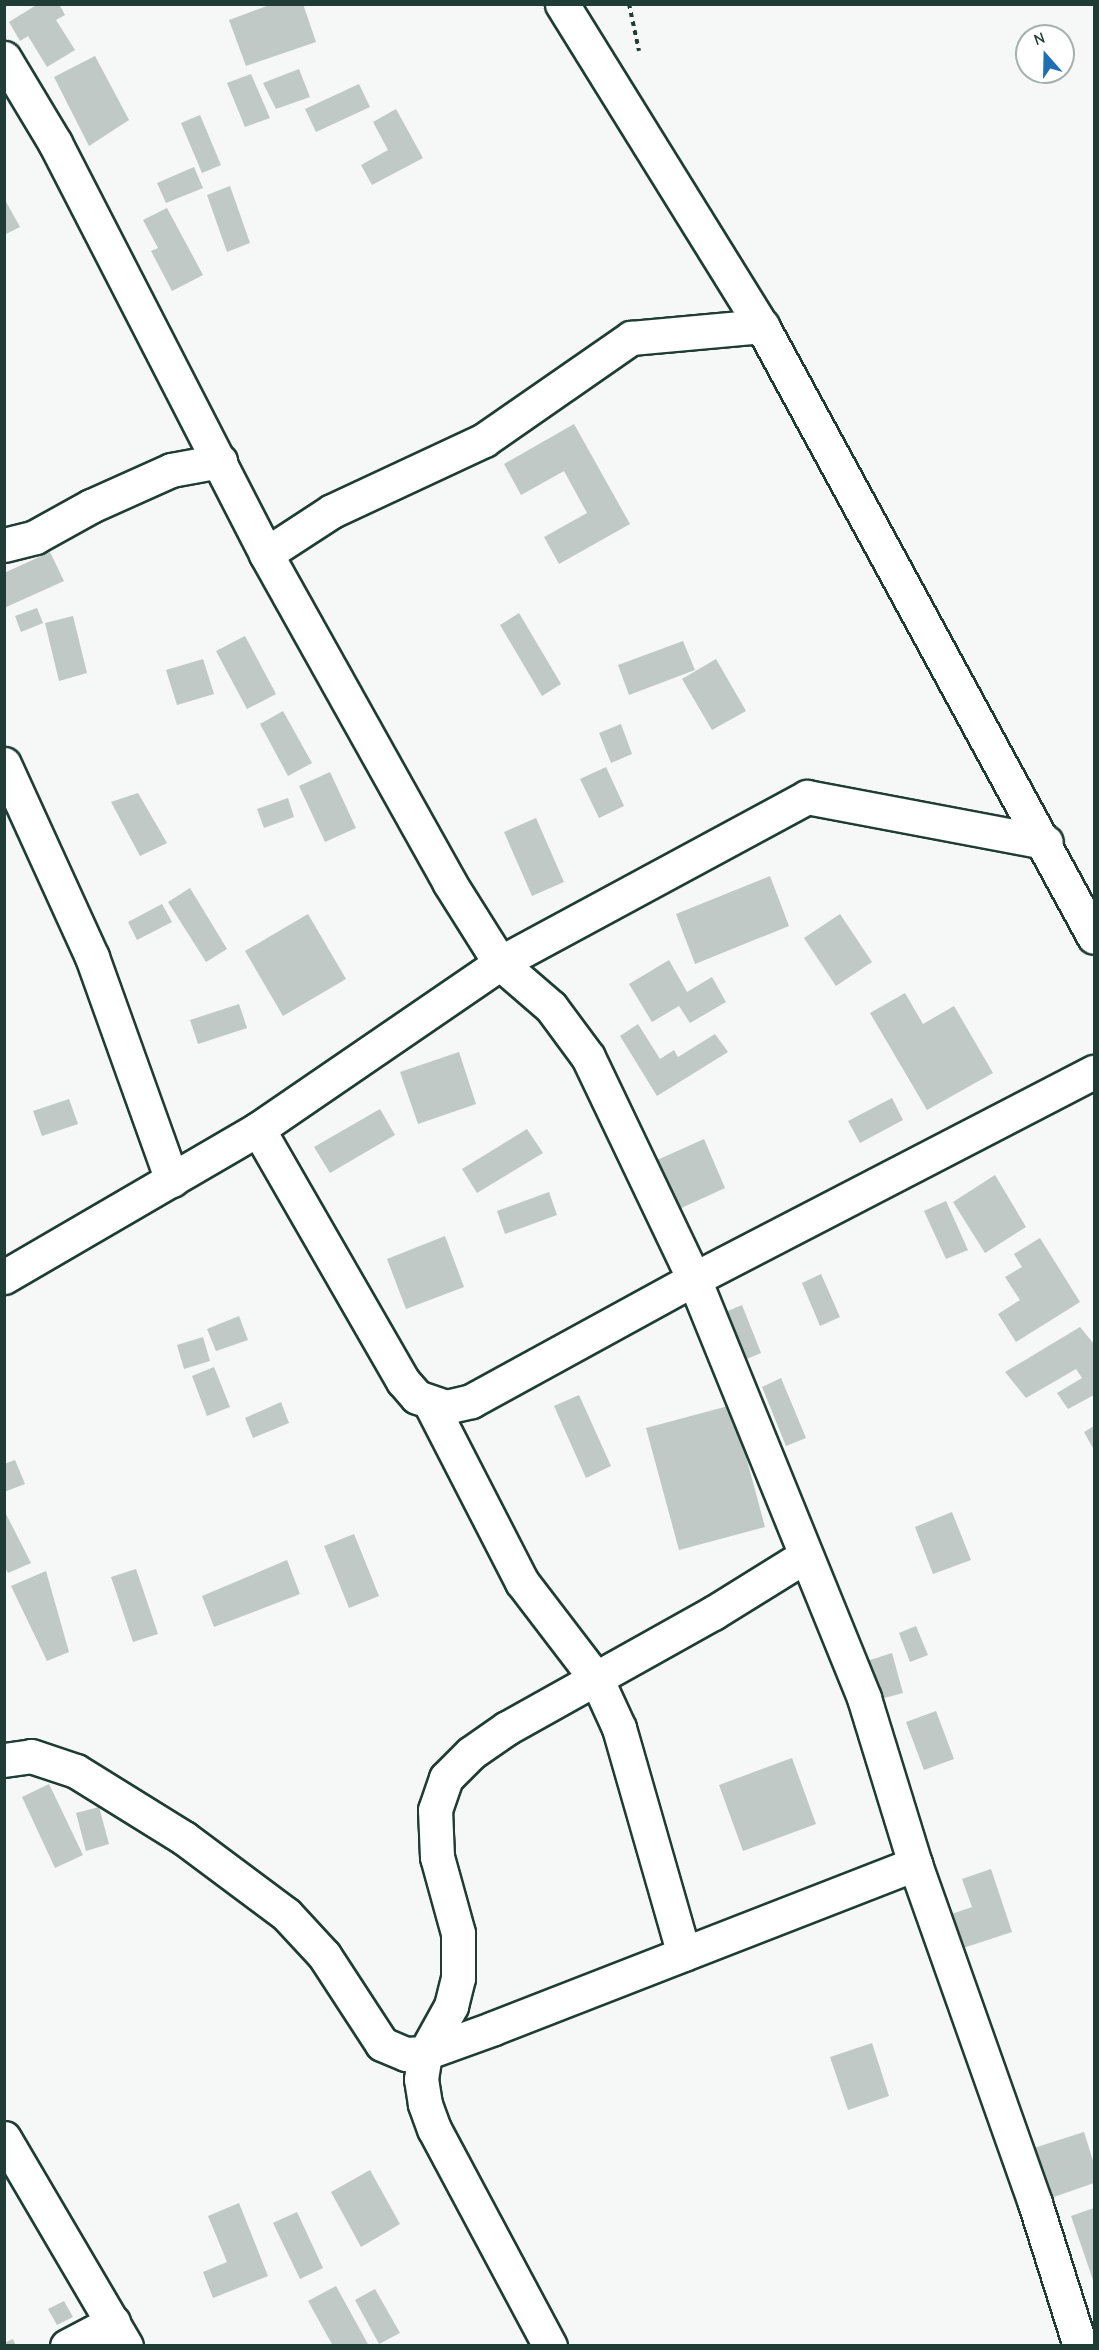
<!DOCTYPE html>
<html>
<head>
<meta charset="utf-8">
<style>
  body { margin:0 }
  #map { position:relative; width:1099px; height:2350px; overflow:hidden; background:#f6f7f7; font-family:"Comic Neue",sans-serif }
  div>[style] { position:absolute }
  .building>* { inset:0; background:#c0c9c6 }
  .path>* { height:4px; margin-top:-2px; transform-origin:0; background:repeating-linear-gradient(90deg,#1f3d34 0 4.5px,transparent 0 9px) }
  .roads { filter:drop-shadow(2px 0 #1f3d34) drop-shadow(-2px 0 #1f3d34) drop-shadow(0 2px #1f3d34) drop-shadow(0 -2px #1f3d34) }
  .minor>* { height:33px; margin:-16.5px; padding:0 16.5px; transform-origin:16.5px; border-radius:16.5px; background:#fff }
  span { translate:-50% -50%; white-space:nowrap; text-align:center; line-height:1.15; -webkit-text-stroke:6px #fff; paint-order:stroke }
  .frame { position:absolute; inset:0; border:6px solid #1f3d34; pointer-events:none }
  .north { position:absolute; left:1015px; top:24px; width:60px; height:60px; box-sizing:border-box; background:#fff; border:2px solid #a5b1ae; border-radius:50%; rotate:340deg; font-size:16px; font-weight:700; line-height:24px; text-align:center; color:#1f3d34 }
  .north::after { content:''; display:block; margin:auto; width:21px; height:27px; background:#1f6fb2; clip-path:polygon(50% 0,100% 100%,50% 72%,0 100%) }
</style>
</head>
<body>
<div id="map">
  <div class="building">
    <div style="clip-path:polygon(38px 4px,59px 4px,65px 15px,56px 20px,75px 50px,47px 67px,28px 36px,20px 41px,9px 22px)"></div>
    <div style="clip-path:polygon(272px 4px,303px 4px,316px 42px,246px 66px,229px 20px)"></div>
    <div style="clip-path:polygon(95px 56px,129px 120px,89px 146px,54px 77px)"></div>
    <div style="clip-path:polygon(299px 69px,310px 97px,276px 109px,263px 83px)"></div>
    <div style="clip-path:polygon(251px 74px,270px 118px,245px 127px,227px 83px)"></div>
    <div style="clip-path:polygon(359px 84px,370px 107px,316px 132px,305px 109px)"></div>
    <div style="clip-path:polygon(396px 109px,423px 158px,372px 185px,361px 165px,388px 150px,373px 122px)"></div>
    <div style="clip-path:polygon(200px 115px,221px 165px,202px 173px,181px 123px)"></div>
    <div style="clip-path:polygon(194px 167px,203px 188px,166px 203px,157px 183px)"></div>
    <div style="clip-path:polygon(230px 186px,250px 243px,227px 252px,207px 195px)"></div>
    <div style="clip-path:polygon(4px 198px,20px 227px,4px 235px)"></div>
    <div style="clip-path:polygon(167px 208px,203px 275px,172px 291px,151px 251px,158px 248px,143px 220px)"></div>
    <div style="clip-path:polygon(574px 424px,630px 524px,559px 564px,544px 537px,587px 513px,564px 471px,521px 495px,504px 464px)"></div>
    <div style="clip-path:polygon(50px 552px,64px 581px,4px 608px,4px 573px)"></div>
    <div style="clip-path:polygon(37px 608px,43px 623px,21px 632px,15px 616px)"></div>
    <div style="clip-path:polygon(519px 613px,561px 684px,542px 696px,500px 625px)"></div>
    <div style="clip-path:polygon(73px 616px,87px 673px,59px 681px,45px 623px)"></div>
    <div style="clip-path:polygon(245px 636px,276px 694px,247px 709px,216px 651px)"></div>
    <div style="clip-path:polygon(683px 641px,695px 670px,629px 695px,618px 665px)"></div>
    <div style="clip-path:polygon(203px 659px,214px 694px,177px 705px,166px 670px)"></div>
    <div style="clip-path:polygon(716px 659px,746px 711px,712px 730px,682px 679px)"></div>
    <div style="clip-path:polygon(283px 711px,312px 763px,288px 776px,260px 724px)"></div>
    <div style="clip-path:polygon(621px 724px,632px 754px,611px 763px,599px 733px)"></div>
    <div style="clip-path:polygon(606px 767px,624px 806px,599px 818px,580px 779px)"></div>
    <div style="clip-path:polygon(330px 772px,356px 828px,325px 842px,299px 786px)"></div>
    <div style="clip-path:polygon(138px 793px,167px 843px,140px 856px,111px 802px)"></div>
    <div style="clip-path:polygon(288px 798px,294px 817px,264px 828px,257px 809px)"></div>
    <div style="clip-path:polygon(536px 818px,564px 882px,532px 896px,504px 832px)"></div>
    <div style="clip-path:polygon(770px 876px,789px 926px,695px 964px,676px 914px)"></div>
    <div style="clip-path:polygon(190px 888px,227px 949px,206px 962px,168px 902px)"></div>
    <div style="clip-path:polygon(162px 904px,172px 922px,137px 940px,128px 922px)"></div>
    <div style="clip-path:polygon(308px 914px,346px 979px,283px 1016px,245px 951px)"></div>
    <div style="clip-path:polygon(840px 914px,872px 962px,836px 986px,804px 938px)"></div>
    <div style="clip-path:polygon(669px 960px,687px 992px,712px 977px,726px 1002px,690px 1023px,679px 1006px,652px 1022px,629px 984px)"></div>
    <div style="clip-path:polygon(905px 993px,923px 1024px,954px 1006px,993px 1073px,927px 1110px,870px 1013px)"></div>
    <div style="clip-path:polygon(239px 1004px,247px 1028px,198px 1044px,190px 1020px)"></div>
    <div style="clip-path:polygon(638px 1024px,660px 1059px,674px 1050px,678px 1057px,715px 1034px,728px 1052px,657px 1096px,620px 1036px)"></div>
    <div style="clip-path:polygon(459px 1052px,476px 1104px,418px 1124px,400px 1072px)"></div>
    <div style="clip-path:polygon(892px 1098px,903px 1120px,860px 1143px,848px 1121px)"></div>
    <div style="clip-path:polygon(69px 1099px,78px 1124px,42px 1136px,33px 1111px)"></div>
    <div style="clip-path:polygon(380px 1109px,395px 1135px,330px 1173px,314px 1147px)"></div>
    <div style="clip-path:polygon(527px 1129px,543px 1153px,477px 1193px,462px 1169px)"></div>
    <div style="clip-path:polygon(704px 1139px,725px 1188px,677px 1210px,655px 1161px)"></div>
    <div style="clip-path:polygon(995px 1175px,1026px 1227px,985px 1253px,953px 1202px)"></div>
    <div style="clip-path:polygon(549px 1192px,557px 1215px,505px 1234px,497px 1211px)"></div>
    <div style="clip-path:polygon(946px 1201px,968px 1250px,946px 1259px,924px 1211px)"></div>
    <div style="clip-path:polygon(445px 1236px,464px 1287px,406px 1309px,387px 1259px)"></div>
    <div style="clip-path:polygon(1040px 1238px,1080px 1302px,1016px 1342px,998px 1314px,1020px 1300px,1005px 1277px,1022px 1267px,1014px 1254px)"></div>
    <div style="clip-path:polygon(821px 1274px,840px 1317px,820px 1326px,802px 1283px)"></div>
    <div style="clip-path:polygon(742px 1305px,761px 1353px,735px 1364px,716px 1316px)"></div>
    <div style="clip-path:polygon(239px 1316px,248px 1340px,216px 1351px,207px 1329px)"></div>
    <div style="clip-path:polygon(1080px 1327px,1094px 1344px,1094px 1395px,1068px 1409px,1057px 1393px,1082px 1378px,1076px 1369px,1026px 1398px,1005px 1372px)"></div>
    <div style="clip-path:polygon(203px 1337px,210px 1361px,184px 1369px,177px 1345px)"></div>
    <div style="clip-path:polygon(214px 1367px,230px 1407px,207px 1416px,192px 1376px)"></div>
    <div style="clip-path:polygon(781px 1378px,806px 1438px,786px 1446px,762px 1387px)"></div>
    <div style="clip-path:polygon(579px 1395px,611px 1466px,586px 1478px,554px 1406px)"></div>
    <div style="clip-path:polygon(281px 1402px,289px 1423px,253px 1438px,245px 1418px)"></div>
    <div style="clip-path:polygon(732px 1405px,765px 1527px,679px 1550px,646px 1428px)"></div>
    <div style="clip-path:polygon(1094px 1426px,1094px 1450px,1084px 1432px)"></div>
    <div style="clip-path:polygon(15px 1460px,25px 1484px,4px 1492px,4px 1464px)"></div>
    <div style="clip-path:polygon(4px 1510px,31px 1563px,8px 1573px,4px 1566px)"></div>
    <div style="clip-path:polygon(952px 1512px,971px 1560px,933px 1574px,915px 1527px)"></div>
    <div style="clip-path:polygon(354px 1534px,379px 1596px,349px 1608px,324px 1546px)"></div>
    <div style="clip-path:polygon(287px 1560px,300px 1594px,214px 1627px,202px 1596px)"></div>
    <div style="clip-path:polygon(136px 1569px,158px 1634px,133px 1642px,111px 1577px)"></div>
    <div style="clip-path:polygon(46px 1571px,69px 1652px,47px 1661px,11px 1586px)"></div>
    <div style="clip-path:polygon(916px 1626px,928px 1655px,910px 1662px,899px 1633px)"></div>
    <div style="clip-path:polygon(892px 1653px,903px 1693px,877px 1700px,867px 1661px)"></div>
    <div style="clip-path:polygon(936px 1711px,954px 1759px,924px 1770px,906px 1722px)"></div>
    <div style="clip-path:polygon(792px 1758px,816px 1824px,743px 1851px,719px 1785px)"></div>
    <div style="clip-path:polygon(49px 1784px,83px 1855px,55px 1868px,22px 1797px)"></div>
    <div style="clip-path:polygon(99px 1807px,109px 1844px,86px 1851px,76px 1813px)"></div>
    <div style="clip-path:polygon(991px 1869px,1012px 1932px,954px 1951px,943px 1917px,972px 1907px,962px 1879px)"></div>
    <div style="clip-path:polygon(872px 2043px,889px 2096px,848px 2110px,830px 2057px)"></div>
    <div style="clip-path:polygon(1084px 2132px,1094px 2164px,1094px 2183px,1051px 2198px,1034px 2148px)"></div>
    <div style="clip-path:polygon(370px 2170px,400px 2224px,361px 2247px,331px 2192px)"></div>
    <div style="clip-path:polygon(239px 2203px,268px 2276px,213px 2298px,203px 2272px,227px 2262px,208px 2216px)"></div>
    <div style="clip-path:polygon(1094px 2208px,1094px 2279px,1093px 2280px,1071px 2216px)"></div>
    <div style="clip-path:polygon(297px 2212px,323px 2268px,300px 2279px,273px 2223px)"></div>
    <div style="clip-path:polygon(336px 2286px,369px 2346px,333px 2346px,308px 2301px)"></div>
    <div style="clip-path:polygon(375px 2289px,400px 2333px,379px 2344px,355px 2300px)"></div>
    <div style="clip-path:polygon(64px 2301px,73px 2317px,57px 2325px,48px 2309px)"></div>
    <div style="clip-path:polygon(13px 2339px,16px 2346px,4px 2346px,4px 2343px)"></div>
  </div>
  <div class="path">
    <div style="left:629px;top:4px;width:48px;rotate:78deg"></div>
  </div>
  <div class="roads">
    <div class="minor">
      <div style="left:562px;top:4px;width:379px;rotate:58.2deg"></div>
      <div style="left:762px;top:326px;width:695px;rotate:61.48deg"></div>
      <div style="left:4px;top:58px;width:99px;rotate:59deg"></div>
      <div style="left:55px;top:143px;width:462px;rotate:62.8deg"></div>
      <div style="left:266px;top:554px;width:376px;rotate:60.8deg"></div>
      <div style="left:449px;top:882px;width:96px;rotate:57.8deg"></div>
      <div style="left:500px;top:963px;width:67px;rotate:40.8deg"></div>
      <div style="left:551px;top:1007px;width:62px;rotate:53.5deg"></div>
      <div style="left:588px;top:1057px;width:246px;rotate:64.5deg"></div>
      <div style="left:694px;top:1279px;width:452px;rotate:67.9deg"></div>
      <div style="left:864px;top:1698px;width:174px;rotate:72.9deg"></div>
      <div style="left:915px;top:1864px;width:360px;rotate:70.5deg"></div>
      <div style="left:1035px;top:2203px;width:150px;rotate:72.5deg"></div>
      <div style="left:4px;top:545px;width:32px;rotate:-14deg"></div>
      <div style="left:35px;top:537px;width:64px;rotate:-29deg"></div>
      <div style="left:91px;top:506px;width:88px;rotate:-24.2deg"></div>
      <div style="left:171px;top:470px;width:50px;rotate:-10.4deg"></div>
      <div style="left:266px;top:554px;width:79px;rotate:-33.1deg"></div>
      <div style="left:332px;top:511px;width:168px;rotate:-25deg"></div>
      <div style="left:484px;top:440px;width:179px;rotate:-34.8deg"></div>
      <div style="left:631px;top:338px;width:132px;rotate:-5.2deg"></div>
      <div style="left:4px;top:764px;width:212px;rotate:65.5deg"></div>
      <div style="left:92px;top:957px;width:237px;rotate:70.3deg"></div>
      <div style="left:258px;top:1129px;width:291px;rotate:60.1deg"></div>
      <div style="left:403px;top:1381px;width:21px;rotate:49deg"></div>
      <div style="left:417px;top:1397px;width:31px;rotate:19deg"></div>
      <div style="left:446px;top:1407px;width:26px;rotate:-13deg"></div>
      <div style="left:471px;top:1401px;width:254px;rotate:-28.7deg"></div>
      <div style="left:694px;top:1279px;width:450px;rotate:-27.4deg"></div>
      <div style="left:4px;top:1277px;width:294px;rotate:-30.2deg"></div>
      <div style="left:258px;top:1129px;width:293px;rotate:-34.4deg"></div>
      <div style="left:500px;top:963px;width:349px;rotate:-28.4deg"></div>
      <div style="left:807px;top:797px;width:243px;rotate:10.7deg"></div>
      <div style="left:431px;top:1405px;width:199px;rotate:62.8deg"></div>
      <div style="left:522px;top:1582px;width:123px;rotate:52.6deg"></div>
      <div style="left:597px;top:1680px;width:53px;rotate:65.4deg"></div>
      <div style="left:619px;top:1728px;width:235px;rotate:74deg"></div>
      <div style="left:4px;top:1760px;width:27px;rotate:-8deg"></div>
      <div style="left:31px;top:1756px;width:47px;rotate:18.4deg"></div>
      <div style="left:76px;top:1771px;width:127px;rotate:31.8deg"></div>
      <div style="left:184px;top:1838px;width:127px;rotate:36.7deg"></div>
      <div style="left:286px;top:1914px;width:56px;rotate:47.2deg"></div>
      <div style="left:324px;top:1955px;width:106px;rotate:56.9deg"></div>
      <div style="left:382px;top:2044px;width:26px;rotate:23deg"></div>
      <div style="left:406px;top:2054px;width:19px;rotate:-3deg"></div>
      <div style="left:425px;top:2053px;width:73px;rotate:-19.9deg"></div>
      <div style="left:494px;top:2028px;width:452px;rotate:-21.3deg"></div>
      <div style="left:4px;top:2138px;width:241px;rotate:59.6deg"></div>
      <div style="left:67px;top:2346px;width:52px;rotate:-27.6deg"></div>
      <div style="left:550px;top:2346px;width:246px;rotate:-118.1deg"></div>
      <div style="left:434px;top:2129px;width:27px;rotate:-110deg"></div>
      <div style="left:425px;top:2104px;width:25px;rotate:-99deg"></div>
      <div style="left:421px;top:2079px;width:26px;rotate:-81deg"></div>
      <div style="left:425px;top:2053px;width:54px;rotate:-61deg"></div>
      <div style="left:451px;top:2006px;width:29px;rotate:-76deg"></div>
      <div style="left:458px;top:1978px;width:45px;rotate:-90deg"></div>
      <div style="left:458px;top:1933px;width:79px;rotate:-105.4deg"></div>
      <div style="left:437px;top:1857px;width:47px;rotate:-92.4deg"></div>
      <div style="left:435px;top:1810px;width:34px;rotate:-71deg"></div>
      <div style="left:446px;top:1778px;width:35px;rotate:-45deg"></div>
      <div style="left:471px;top:1753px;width:44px;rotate:-34.8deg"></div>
      <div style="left:507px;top:1728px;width:236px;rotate:-29.2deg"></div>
      <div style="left:713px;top:1613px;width:108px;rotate:-31.8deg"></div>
    </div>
  </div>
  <div class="frame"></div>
  <div class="north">N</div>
</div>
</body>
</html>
